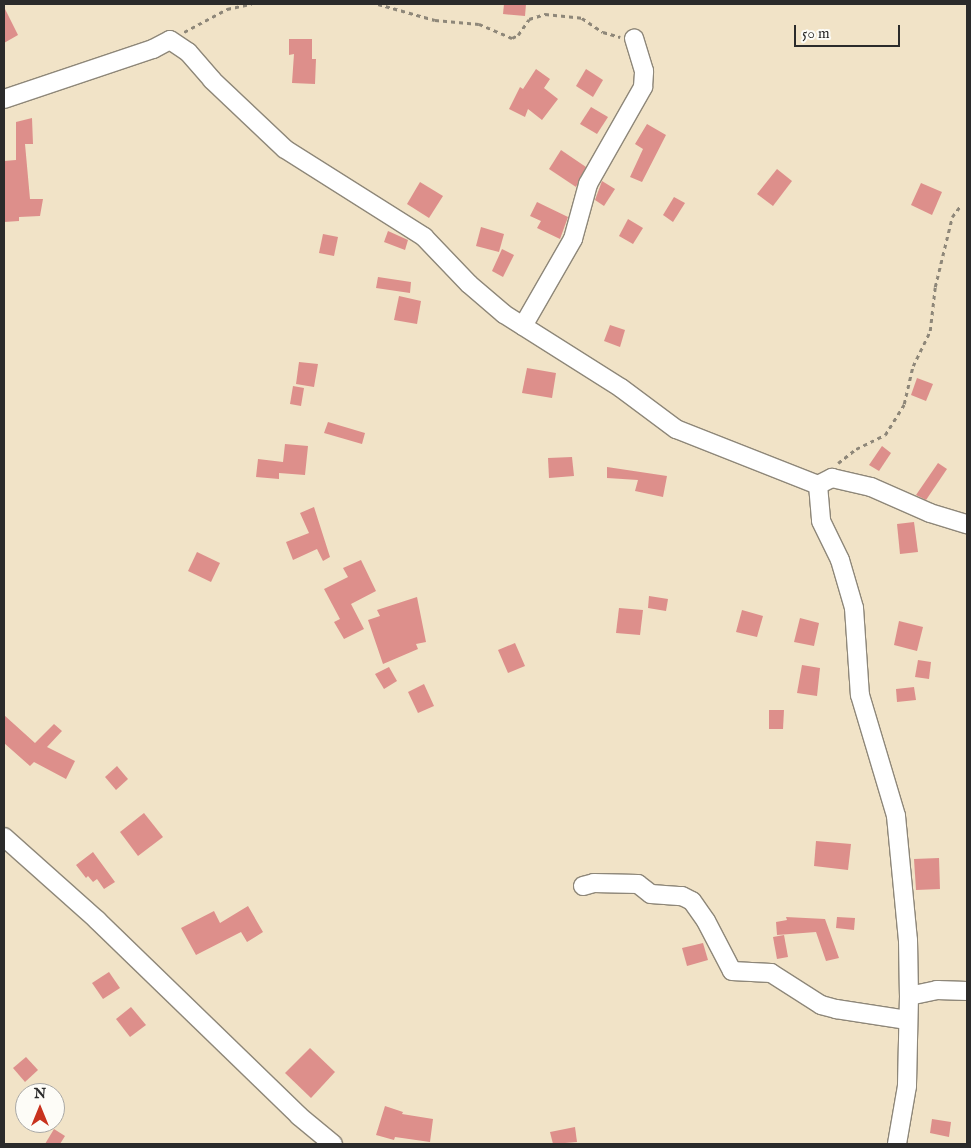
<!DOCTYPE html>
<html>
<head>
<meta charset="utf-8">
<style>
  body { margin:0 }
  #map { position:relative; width:971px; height:1148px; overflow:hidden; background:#f1e3c7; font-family:"IM FELL English",serif }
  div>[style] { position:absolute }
  .building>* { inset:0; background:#dd8f8b }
  .path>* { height:2.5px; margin-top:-1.25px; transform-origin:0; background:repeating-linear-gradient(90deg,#8e8779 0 4px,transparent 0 8px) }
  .roads { filter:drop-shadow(1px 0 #8e8779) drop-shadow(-1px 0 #8e8779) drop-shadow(0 1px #8e8779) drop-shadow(0 -1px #8e8779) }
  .minor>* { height:18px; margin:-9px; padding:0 9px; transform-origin:9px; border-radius:9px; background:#fff }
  span { translate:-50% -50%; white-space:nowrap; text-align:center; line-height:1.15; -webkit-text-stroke:4px #fdfcf7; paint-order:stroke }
  .frame { position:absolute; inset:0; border:5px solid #2b2b2b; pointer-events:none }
  .north { position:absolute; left:15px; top:1083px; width:50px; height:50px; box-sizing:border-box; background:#fdfcf7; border:1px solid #a9a8a5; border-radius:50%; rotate:0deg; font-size:14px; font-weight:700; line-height:20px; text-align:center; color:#2b2b2b }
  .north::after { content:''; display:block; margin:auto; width:18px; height:22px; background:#c8321e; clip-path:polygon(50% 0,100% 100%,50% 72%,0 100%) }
  .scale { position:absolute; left:794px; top:25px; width:106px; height:22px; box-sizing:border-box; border:2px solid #2b2b2b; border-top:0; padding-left:6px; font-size:15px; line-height:18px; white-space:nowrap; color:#2b2b2b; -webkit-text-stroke:4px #fdfcf7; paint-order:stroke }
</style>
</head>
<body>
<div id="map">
  <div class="building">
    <div style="clip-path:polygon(504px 4px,526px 4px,525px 16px,503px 14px)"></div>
    <div style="clip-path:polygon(4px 7px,18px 35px,4px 43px)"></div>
    <div style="clip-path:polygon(289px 39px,312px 39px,312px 59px,316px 59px,315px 84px,292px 83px,294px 54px,289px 55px)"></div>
    <div style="clip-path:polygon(536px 69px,550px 79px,544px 88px,558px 99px,542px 120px,528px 109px,525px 117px,509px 109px,520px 87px,523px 89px)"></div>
    <div style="clip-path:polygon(586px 69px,603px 80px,593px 97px,576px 86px)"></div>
    <div style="clip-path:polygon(591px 107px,608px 117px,597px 134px,580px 124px)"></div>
    <div style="clip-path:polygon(32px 118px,33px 144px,25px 144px,30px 199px,43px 199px,40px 216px,19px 217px,19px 221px,4px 222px,4px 161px,16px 160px,16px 122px)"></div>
    <div style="clip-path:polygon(647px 124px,666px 135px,642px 182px,630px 177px,643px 149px,635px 144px)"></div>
    <div style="clip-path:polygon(561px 150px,586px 167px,576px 187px,549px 169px)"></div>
    <div style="clip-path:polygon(777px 169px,792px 181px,773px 206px,757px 194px)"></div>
    <div style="clip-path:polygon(602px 181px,615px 189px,604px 206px,595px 200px)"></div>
    <div style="clip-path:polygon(420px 182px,443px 196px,429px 218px,407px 204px)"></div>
    <div style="clip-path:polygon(921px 183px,942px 192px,932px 215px,911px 205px)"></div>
    <div style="clip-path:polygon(674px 197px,685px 203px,673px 222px,663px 215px)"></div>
    <div style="clip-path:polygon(537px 202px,568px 217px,560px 239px,537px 228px,541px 221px,530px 216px)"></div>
    <div style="clip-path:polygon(628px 219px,643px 228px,633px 244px,619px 236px)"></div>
    <div style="clip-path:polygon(481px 227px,504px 234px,499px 252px,476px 246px)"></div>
    <div style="clip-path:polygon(388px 231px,408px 240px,405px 250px,384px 242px)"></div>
    <div style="clip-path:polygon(323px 234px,338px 237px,334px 256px,319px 253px)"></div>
    <div style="clip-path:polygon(502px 249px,514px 255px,503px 277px,492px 271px)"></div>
    <div style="clip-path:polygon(378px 277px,411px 282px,410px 293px,376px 288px)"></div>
    <div style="clip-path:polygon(399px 296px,421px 301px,417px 324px,394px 320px)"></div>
    <div style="clip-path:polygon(610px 325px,625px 330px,620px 347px,604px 341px)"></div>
    <div style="clip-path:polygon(299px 362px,318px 364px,314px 387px,296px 384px)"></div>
    <div style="clip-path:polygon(527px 368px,556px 373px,552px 398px,522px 393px)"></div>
    <div style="clip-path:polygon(917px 378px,933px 384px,926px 401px,911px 395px)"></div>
    <div style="clip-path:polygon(293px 386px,304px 388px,301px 406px,290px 404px)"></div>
    <div style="clip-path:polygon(328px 422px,365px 433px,362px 444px,324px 433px)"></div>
    <div style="clip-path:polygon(285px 444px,308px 446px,305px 475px,279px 473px,279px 479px,256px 477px,258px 459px,283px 462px)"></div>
    <div style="clip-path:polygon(882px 446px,891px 453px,879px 471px,869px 465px)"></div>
    <div style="clip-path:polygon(572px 457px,574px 476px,549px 478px,548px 458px)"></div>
    <div style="clip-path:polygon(938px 463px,947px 469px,926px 500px,916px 495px)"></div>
    <div style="clip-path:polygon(607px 467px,667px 476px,663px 497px,635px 491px,638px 480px,607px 478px)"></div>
    <div style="clip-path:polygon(314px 507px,330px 557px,323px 561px,317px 549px,293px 560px,286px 542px,309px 533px,300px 513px)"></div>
    <div style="clip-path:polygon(914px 522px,918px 552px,900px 554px,897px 524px)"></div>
    <div style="clip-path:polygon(197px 552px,220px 563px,211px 582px,188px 571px)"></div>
    <div style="clip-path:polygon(361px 560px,376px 591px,351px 604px,364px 629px,344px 639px,334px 622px,340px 619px,324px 589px,348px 577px,343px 568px)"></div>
    <div style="clip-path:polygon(649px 596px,668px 599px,666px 611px,648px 608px)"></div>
    <div style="clip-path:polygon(417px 597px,426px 642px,416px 644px,418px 649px,383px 664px,368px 620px,380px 616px,377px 610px)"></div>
    <div style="clip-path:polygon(619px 608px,643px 610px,640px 635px,616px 633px)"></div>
    <div style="clip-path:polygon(742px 610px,763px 616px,757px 637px,736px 632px)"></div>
    <div style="clip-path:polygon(800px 618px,819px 623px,814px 646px,794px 642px)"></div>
    <div style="clip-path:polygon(899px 621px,923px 627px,917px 651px,894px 645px)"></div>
    <div style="clip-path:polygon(515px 643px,525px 666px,508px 673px,498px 650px)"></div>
    <div style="clip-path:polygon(918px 660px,931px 662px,929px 679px,915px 677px)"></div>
    <div style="clip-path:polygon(802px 665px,820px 668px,817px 696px,797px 693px)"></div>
    <div style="clip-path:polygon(389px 667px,397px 681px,384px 689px,375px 674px)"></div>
    <div style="clip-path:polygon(424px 684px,434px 706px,418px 713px,408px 692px)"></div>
    <div style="clip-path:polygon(914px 687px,916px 700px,897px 702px,896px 689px)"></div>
    <div style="clip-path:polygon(769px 710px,784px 710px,783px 729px,769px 729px)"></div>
    <div style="clip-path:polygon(4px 715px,35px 743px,54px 724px,62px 731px,47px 747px,75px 761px,66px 779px,34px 762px,30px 766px,4px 743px)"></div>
    <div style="clip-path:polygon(117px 766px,128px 779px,116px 790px,105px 777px)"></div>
    <div style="clip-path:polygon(144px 813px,163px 837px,138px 856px,120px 832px)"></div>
    <div style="clip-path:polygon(816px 841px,851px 844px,848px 870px,814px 866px)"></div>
    <div style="clip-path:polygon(93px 852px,115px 882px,104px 889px,97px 879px,93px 882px,88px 876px,86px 878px,76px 865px)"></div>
    <div style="clip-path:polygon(939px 858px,940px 889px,916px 890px,914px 859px)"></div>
    <div style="clip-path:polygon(248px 906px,263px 932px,247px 942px,241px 932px,196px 955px,181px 928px,214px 911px,220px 923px)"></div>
    <div style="clip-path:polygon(786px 917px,825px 919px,839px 958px,826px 961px,816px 932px,777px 935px,776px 922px,787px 920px)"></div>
    <div style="clip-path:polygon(837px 917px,855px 918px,854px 930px,836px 928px)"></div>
    <div style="clip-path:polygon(784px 935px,788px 957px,777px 959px,773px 937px)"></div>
    <div style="clip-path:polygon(703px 943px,708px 960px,687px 966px,682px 948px)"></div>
    <div style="clip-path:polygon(109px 972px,120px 988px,103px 999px,92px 983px)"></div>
    <div style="clip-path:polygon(131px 1007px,146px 1025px,130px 1037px,116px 1019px)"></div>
    <div style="clip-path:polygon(310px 1048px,335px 1072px,311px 1098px,285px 1073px)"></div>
    <div style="clip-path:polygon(26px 1057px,38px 1070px,25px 1082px,13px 1068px)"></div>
    <div style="clip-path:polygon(385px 1106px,403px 1112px,402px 1114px,433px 1119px,430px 1142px,395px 1137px,394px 1140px,376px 1135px)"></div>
    <div style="clip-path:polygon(932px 1119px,951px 1122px,949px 1137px,930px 1133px)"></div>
    <div style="clip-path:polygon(575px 1127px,577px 1142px,553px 1144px,550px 1132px)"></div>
    <div style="clip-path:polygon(54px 1129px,65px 1136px,60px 1144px,45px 1144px)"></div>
  </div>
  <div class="path">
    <div style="left:378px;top:4px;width:59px;rotate:15.7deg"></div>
    <div style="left:435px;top:20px;width:44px;rotate:5.2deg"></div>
    <div style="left:479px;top:24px;width:36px;rotate:23deg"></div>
    <div style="left:512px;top:38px;width:7px;rotate:-27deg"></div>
    <div style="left:518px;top:35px;width:19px;rotate:-55deg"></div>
    <div style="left:529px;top:19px;width:17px;rotate:-17deg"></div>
    <div style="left:545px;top:14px;width:37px;rotate:6deg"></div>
    <div style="left:582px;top:18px;width:25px;rotate:34deg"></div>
    <div style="left:603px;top:32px;width:18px;rotate:16deg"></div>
    <div style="left:184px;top:32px;width:49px;rotate:-28.1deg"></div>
    <div style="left:227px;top:9px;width:25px;rotate:-12deg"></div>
    <div style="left:838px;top:463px;width:23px;rotate:-38deg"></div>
    <div style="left:856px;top:449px;width:32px;rotate:-26deg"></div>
    <div style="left:885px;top:435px;width:36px;rotate:-58deg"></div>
    <div style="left:904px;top:404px;width:39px;rotate:-77deg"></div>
    <div style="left:913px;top:366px;width:39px;rotate:-64deg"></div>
    <div style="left:930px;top:331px;width:44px;rotate:-83.5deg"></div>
    <div style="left:935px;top:287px;width:72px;rotate:-76.3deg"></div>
    <div style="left:952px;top:217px;width:15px;rotate:-53deg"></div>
  </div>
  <div class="roads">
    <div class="minor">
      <div style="left:4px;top:99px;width:157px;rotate:-18.6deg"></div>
      <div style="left:153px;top:49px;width:19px;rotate:-28deg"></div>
      <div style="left:170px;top:40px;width:22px;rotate:34deg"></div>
      <div style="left:188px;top:52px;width:37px;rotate:49deg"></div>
      <div style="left:212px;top:80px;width:100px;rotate:43.4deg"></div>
      <div style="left:285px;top:149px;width:165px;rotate:32.3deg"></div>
      <div style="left:424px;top:237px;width:65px;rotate:46.2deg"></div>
      <div style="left:469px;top:284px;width:46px;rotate:40.6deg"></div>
      <div style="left:504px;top:314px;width:138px;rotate:32.3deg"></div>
      <div style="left:621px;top:388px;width:69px;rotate:36.7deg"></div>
      <div style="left:676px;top:429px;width:153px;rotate:21.5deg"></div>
      <div style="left:523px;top:326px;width:100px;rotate:-60.1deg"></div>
      <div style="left:573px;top:239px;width:57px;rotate:-74.7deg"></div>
      <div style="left:588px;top:184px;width:112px;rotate:-60.4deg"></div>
      <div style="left:643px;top:87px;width:16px;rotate:-86deg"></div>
      <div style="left:644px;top:71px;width:34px;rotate:-107deg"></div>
      <div style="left:818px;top:485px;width:36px;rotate:85deg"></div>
      <div style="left:821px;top:521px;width:43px;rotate:64deg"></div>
      <div style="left:840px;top:560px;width:50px;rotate:73.7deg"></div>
      <div style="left:854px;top:608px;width:87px;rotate:86.1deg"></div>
      <div style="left:860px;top:695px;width:126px;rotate:73.4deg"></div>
      <div style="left:896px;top:816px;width:125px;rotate:84.5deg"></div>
      <div style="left:908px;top:940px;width:56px;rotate:89deg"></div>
      <div style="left:909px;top:996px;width:90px;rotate:91.3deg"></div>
      <div style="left:907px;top:1086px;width:59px;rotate:99.8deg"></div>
      <div style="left:818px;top:485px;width:16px;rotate:-27deg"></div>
      <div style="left:832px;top:478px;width:40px;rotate:13deg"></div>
      <div style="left:871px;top:487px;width:64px;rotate:23.8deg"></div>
      <div style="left:930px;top:513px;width:39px;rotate:17deg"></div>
      <div style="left:4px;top:837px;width:125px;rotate:41.7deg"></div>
      <div style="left:97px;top:920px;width:281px;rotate:44.1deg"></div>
      <div style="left:299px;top:1116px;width:44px;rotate:39.5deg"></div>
      <div style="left:583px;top:886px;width:11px;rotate:-15deg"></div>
      <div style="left:594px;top:883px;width:44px;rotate:1.3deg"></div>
      <div style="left:638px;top:884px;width:16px;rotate:38deg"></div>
      <div style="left:651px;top:894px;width:31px;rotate:4deg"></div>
      <div style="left:682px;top:896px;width:11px;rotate:27deg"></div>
      <div style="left:692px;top:901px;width:24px;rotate:55deg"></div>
      <div style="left:706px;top:921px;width:56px;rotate:62.5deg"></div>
      <div style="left:732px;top:971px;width:39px;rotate:3deg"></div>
      <div style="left:771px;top:973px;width:59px;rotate:32.6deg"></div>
      <div style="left:821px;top:1005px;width:16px;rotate:15deg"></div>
      <div style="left:836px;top:1009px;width:72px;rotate:8.8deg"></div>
      <div style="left:909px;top:996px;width:29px;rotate:-12deg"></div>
      <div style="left:937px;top:990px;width:30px;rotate:2deg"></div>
    </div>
  </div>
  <div class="frame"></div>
  <div class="north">N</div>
  <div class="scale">50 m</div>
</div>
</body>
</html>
